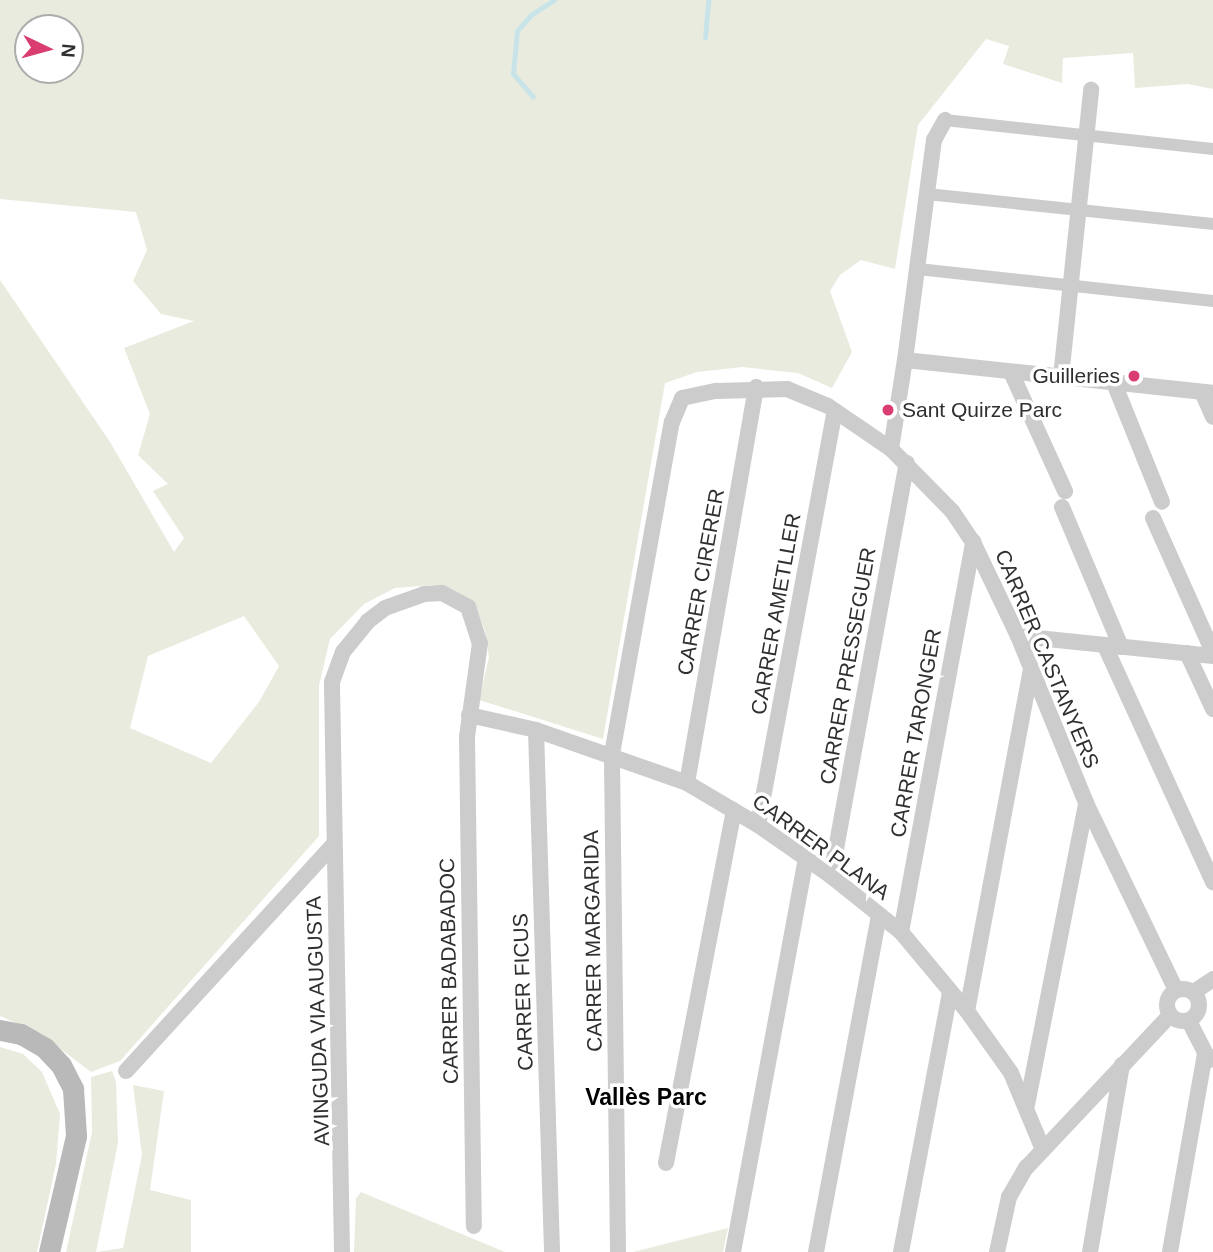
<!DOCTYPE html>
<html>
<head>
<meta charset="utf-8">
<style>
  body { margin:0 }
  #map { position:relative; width:1213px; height:1252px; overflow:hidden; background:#fff; font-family:Helvetica,sans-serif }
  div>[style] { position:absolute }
  .green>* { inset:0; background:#e9ebde }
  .stream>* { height:4.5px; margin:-2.25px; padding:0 2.25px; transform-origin:2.25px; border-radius:2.25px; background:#c9e4e8 }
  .pedestrian>* { height:12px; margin:-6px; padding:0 6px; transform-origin:6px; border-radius:6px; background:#ccc }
  .minor>* { height:16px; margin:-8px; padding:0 8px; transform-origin:8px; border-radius:8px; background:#ccc }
  .minor>.ring { margin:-8px; padding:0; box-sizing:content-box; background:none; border:16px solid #ccc; border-radius:50% }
  .secondary>* { height:21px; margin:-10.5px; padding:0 10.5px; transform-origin:10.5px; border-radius:10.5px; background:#b9b9b9 }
  .dots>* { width:19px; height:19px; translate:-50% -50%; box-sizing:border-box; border:4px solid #fff; border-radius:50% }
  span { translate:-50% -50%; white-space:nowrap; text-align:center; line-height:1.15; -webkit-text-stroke:7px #fff; paint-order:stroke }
  .poi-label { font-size:21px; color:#2f2f2f }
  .right { translate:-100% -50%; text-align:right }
  .left { translate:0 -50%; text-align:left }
  .street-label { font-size:21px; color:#2f2f2f }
  .neighbourhood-label { font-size:23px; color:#000; font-weight:700 }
  .north { position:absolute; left:14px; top:14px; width:70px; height:70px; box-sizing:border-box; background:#fff; border:2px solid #acacac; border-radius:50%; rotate:95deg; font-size:19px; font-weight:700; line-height:28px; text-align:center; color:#2f2f2f }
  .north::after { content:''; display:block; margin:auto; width:24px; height:32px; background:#da3e71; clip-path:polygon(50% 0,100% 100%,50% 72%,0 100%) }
</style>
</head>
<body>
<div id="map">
  <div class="green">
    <div style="clip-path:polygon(evenodd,0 0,1213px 0,1213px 89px,1188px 84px,1135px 88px,1133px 53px,1063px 58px,1062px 83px,1003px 64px,1009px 46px,986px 39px,918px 125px,895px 269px,861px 260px,840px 275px,830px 291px,852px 352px,832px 388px,798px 373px,742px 367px,697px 372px,665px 383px,603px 739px,479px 700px,489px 657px,485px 631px,474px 603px,455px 591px,432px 585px,395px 588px,364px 604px,330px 639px,319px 685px,319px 836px,120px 1061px,91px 1072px,41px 1034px,0 1016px,0 280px,110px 442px,174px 552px,184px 538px,153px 491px,168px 484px,138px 455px,150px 414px,124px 348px,194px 321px,161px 314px,133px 281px,147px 250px,136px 212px,0 199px,0 0,28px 28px,70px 28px,70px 70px,28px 70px,28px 28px,0 0,244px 616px,279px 666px,259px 702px,211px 763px,130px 728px,148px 656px,244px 616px)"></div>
    <div style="clip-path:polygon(0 1047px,23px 1054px,42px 1072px,60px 1114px,56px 1164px,37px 1252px,0 1252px)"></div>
    <div style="clip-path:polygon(112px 1071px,116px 1082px,118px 1143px,96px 1252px,123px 1248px,142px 1155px,133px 1085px,164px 1091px,150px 1190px,191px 1200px,191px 1252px,66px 1252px,92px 1132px,91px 1077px)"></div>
    <div style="clip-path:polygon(361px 1192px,505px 1252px,354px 1252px,356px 1198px)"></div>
    <div style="clip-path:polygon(728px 1228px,723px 1252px,633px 1252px)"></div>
  </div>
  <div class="stream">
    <div style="left:705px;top:38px;width:38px;rotate:-85deg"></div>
    <div style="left:533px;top:97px;width:30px;rotate:-131deg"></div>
    <div style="left:513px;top:74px;width:43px;rotate:-84.7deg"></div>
    <div style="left:517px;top:31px;width:21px;rotate:-49deg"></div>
    <div style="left:531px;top:15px;width:27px;rotate:-33deg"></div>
  </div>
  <div class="pedestrian">
    <div style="left:945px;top:120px;width:270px;rotate:6.2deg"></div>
    <div style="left:927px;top:194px;width:288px;rotate:6deg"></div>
    <div style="left:918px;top:269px;width:297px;rotate:6.2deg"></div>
  </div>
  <div class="minor">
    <div style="left:905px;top:360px;width:222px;rotate:-82.5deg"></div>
    <div style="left:934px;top:140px;width:23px;rotate:-61deg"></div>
    <div style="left:1011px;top:372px;width:131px;rotate:65.6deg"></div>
    <div style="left:1061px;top:377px;width:289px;rotate:-84deg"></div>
    <div style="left:1114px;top:383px;width:128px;rotate:68deg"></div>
    <div style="left:1202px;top:392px;width:27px;rotate:66deg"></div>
    <div style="left:891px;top:449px;width:90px;rotate:-81.1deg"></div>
    <div style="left:905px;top:360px;width:310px;rotate:6.1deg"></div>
    <div style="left:1062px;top:507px;width:152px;rotate:67.1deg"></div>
    <div style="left:1153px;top:518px;width:147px;rotate:65.9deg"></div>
    <div style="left:1018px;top:636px;width:196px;rotate:5.9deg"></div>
    <div style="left:1105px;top:646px;width:260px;rotate:65.4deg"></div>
    <div style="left:1187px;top:653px;width:62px;rotate:65.1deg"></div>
    <div style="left:469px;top:715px;width:69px;rotate:12.6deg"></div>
    <div style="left:536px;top:730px;width:160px;rotate:19.3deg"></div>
    <div style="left:687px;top:783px;width:82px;rotate:30.6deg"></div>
    <div style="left:758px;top:825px;width:89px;rotate:34.9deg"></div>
    <div style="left:831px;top:876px;width:90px;rotate:38.7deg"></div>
    <div style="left:901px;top:932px;width:103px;rotate:50.1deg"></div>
    <div style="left:967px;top:1011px;width:76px;rotate:54.6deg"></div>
    <div style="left:1011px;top:1073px;width:80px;rotate:67.3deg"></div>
    <div style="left:536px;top:730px;width:522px;rotate:88.24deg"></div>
    <div style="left:687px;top:783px;width:402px;rotate:-80.1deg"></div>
    <div style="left:758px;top:825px;width:421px;rotate:-79.5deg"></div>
    <div style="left:831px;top:876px;width:420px;rotate:-79.6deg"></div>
    <div style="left:901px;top:932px;width:397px;rotate:-79.5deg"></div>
    <div class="ring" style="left:1167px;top:989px;width:16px;height:16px"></div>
    <div style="left:1194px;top:992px;width:23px;rotate:-34deg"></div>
    <div style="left:967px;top:1011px;width:347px;rotate:-79.4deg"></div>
    <div style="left:1189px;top:1021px;width:44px;rotate:62.9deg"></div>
    <div style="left:126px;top:1071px;width:308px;rotate:-47.5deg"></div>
    <div style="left:1027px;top:1105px;width:308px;rotate:-78.9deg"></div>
    <div style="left:666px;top:1163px;width:359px;rotate:-79.1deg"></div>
    <div style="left:342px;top:1252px;width:570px;rotate:-91.01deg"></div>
    <div style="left:332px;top:682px;width:32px;rotate:-70deg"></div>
    <div style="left:343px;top:652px;width:40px;rotate:-51deg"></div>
    <div style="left:368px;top:621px;width:21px;rotate:-37deg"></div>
    <div style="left:385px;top:608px;width:41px;rotate:-19.7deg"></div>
    <div style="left:424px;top:594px;width:18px;rotate:-3deg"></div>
    <div style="left:442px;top:593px;width:30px;rotate:28deg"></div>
    <div style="left:468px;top:607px;width:38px;rotate:72deg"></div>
    <div style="left:480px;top:643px;width:95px;rotate:97.9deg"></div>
    <div style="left:467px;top:737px;width:489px;rotate:89.2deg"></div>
    <div style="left:618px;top:1252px;width:498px;rotate:-90.7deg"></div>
    <div style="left:612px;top:754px;width:337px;rotate:-79.8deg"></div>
    <div style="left:672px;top:422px;width:26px;rotate:-67deg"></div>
    <div style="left:682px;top:398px;width:35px;rotate:-12deg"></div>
    <div style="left:716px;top:391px;width:71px;rotate:-1.6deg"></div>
    <div style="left:787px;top:389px;width:44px;rotate:22.5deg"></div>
    <div style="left:828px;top:406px;width:76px;rotate:34.3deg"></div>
    <div style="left:891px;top:449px;width:87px;rotate:45.5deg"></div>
    <div style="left:952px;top:511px;width:37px;rotate:56deg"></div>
    <div style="left:973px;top:542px;width:104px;rotate:64.4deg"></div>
    <div style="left:1018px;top:636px;width:180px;rotate:67.8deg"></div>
    <div style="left:1086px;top:803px;width:208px;rotate:64.3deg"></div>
    <div style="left:733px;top:1252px;width:399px;rotate:-79.5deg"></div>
    <div style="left:816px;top:1252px;width:343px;rotate:-79.4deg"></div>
    <div style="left:901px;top:1252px;width:265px;rotate:-79.3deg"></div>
    <div style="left:997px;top:1252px;width:56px;rotate:-77.7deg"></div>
    <div style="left:1009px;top:1197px;width:34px;rotate:-60deg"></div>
    <div style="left:1026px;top:1168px;width:210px;rotate:-46.7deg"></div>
    <div style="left:1090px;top:1252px;width:190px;rotate:-80.3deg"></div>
    <div style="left:1170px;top:1252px;width:202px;rotate:-80deg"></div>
  </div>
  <div class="secondary">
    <div style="left:0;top:1030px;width:21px;rotate:11deg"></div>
    <div style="left:21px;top:1034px;width:28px;rotate:30deg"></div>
    <div style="left:45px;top:1048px;width:23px;rotate:47deg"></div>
    <div style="left:61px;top:1065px;width:27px;rotate:63deg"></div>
    <div style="left:73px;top:1089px;width:47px;rotate:86.3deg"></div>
    <div style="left:76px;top:1136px;width:119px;rotate:103.1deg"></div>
  </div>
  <div class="dots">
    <div style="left:1134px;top:376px;background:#da3e71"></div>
    <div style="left:888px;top:410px;background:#da3e71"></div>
  </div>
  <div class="poi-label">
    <span class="right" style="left:1120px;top:376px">Guilleries</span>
    <span class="left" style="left:902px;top:410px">Sant Quirze Parc</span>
  </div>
  <div class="street-label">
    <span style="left:701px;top:582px;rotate:-80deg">CARRER CIRERER</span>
    <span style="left:776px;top:614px;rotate:-80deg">CARRER AMETLLER</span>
    <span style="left:1047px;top:659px;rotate:67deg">CARRER CASTANYERS</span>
    <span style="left:848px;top:666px;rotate:-80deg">CARRER PRESSEGUER</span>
    <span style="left:916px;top:733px;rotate:-80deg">CARRER TARONGER</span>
    <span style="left:821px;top:847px;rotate:36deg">CARRER PLANA</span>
    <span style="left:593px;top:941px;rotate:-91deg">CARRER MARGARIDA</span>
    <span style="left:449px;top:971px;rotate:-91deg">CARRER BADABADOC</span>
    <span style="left:523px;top:992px;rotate:-92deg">CARRER FICUS</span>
    <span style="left:318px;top:1021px;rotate:-92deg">AVINGUDA VIA AUGUSTA</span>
  </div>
  <div class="neighbourhood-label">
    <span style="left:646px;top:1097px">Vallès Parc</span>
  </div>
  <div class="north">N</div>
</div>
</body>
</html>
